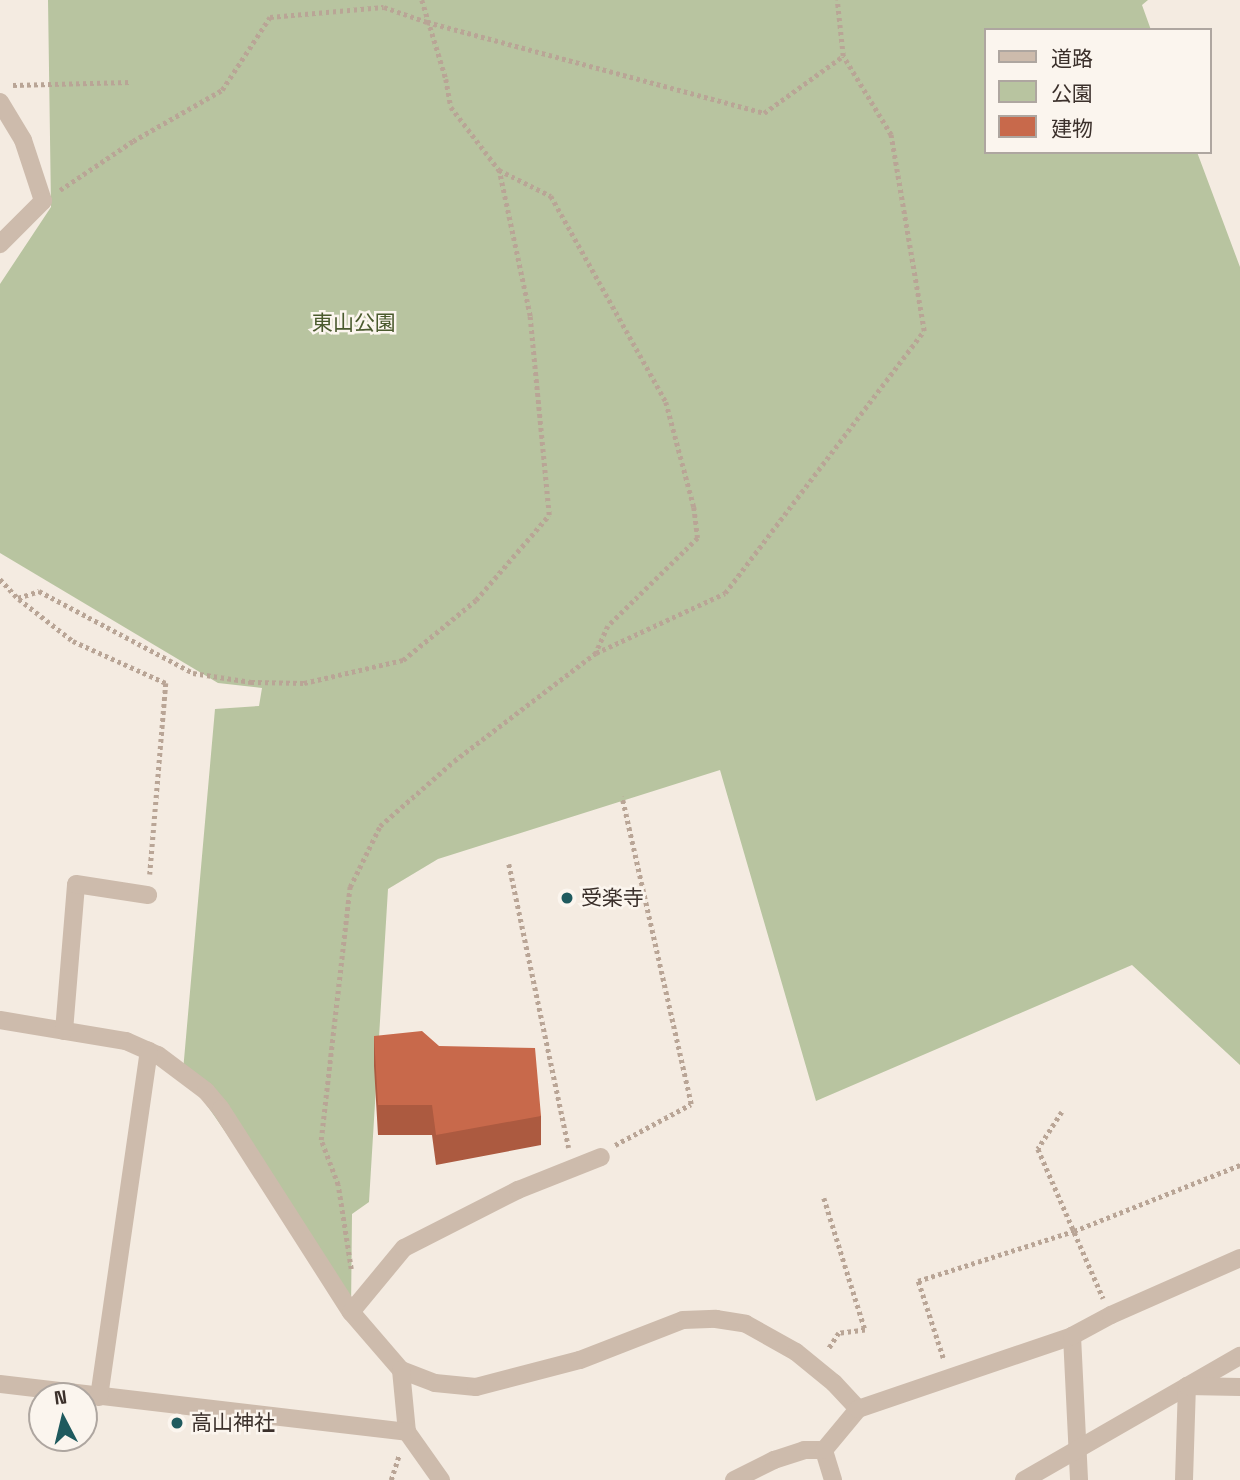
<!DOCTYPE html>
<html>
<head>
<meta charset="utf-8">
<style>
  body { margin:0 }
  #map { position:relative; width:1240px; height:1480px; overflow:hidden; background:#f4ebe1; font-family:"Space Grotesk","Noto Sans JP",sans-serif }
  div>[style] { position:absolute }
  .green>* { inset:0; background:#b8c4a0 }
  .path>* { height:4.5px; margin-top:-2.25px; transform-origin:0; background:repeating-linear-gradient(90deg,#b9a596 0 3.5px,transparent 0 7px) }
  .minor>* { height:18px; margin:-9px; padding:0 9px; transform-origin:9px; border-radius:9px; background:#cdbbac }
  .wall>* { inset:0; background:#ac5a40 }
  .building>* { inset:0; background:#c8694b }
  .dots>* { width:19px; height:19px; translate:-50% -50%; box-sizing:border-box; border:4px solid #fbf5ee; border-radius:50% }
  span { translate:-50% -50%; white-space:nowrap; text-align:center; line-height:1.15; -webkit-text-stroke:5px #fbf5ee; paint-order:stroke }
  .park-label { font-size:21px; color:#4a5a2e }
  .poi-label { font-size:21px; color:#3b302b }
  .left { translate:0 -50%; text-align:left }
  .legend { position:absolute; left:984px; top:28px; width:228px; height:126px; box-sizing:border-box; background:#fbf5ee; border:2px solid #aea6a0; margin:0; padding:9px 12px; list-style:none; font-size:21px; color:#3b302b }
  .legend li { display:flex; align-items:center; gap:14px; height:35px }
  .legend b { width:35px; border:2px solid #aea6a0 }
  .north { position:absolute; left:28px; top:1382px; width:70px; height:70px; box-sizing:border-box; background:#fbf5ee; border:2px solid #aea6a0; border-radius:50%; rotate:353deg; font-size:19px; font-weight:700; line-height:28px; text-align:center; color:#3b302b }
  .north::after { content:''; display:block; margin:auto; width:24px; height:32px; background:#1f5a5e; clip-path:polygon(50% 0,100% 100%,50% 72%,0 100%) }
</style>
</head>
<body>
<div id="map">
  <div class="green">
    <div style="clip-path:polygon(48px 0,1148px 0,1142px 5px,1151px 30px,986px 30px,986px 152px,1197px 152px,1240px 267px,1240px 1065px,1132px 965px,816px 1101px,720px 770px,438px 859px,388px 889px,369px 1202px,352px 1214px,351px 1312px,183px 1071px,215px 709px,259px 706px,262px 688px,218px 683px,0 553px,0 284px,51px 207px)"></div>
  </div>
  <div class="path">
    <div style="left:422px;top:0;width:83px;rotate:73.1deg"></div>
    <div style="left:446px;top:79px;width:28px;rotate:80deg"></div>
    <div style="left:451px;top:107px;width:79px;rotate:52.7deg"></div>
    <div style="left:499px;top:170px;width:58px;rotate:26.6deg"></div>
    <div style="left:551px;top:196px;width:236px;rotate:60.8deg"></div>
    <div style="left:666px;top:402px;width:109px;rotate:75.1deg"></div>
    <div style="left:694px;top:507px;width:31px;rotate:83deg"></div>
    <div style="left:698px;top:538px;width:126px;rotate:135.6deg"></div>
    <div style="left:608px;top:626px;width:30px;rotate:114deg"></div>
    <div style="left:13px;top:85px;width:117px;rotate:-1.5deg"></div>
    <div style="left:60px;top:190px;width:88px;rotate:-33.9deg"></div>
    <div style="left:133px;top:141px;width:103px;rotate:-29.8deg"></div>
    <div style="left:222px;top:90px;width:87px;rotate:-56.7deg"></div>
    <div style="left:270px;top:17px;width:114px;rotate:-5deg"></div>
    <div style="left:384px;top:7px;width:46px;rotate:19.2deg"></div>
    <div style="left:427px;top:22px;width:349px;rotate:15.1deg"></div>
    <div style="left:764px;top:113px;width:97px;rotate:-35.8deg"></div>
    <div style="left:843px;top:56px;width:56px;rotate:-96.1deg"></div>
    <div style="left:0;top:579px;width:26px;rotate:47deg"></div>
    <div style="left:18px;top:598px;width:22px;rotate:-18deg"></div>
    <div style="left:39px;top:591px;width:174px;rotate:28deg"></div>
    <div style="left:193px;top:673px;width:59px;rotate:8.8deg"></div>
    <div style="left:251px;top:682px;width:53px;rotate:1.1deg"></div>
    <div style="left:304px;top:683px;width:102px;rotate:-13.1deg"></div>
    <div style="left:403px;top:660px;width:94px;rotate:-39.4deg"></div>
    <div style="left:476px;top:600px;width:112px;rotate:-49.3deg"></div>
    <div style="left:549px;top:515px;width:200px;rotate:-95.5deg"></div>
    <div style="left:530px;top:316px;width:149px;rotate:-102deg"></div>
    <div style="left:19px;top:599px;width:68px;rotate:37.9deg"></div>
    <div style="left:73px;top:641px;width:102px;rotate:24.3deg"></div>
    <div style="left:166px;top:683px;width:192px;rotate:94.8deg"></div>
    <div style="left:509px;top:864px;width:290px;rotate:78.1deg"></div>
    <div style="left:1062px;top:1112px;width:44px;rotate:123deg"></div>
    <div style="left:1038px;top:1149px;width:163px;rotate:66.4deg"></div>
    <div style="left:615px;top:1145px;width:86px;rotate:-28.3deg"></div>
    <div style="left:691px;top:1104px;width:315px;rotate:-102.7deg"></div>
    <div style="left:824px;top:1198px;width:138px;rotate:72.7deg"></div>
    <div style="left:865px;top:1330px;width:26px;rotate:173deg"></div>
    <div style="left:839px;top:1333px;width:20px;rotate:123deg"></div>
    <div style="left:351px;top:1269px;width:85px;rotate:-98.8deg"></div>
    <div style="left:338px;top:1185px;width:48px;rotate:-110.7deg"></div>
    <div style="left:321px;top:1140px;width:255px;rotate:-83.5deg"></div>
    <div style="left:350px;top:887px;width:68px;rotate:-63.8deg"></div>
    <div style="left:380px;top:826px;width:98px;rotate:-41.3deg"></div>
    <div style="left:454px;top:761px;width:178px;rotate:-37.3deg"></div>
    <div style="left:596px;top:653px;width:142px;rotate:-24.9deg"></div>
    <div style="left:725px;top:593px;width:329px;rotate:-52.8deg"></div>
    <div style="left:924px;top:331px;width:199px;rotate:-99.6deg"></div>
    <div style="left:891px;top:135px;width:92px;rotate:-121.3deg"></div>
    <div style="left:943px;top:1358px;width:81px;rotate:-108deg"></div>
    <div style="left:918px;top:1281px;width:164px;rotate:-17.8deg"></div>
    <div style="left:1074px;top:1231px;width:179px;rotate:-21.7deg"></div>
    <div style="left:391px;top:1480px;width:25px;rotate:-72deg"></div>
  </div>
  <div class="minor">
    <div style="left:0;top:102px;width:44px;rotate:58.8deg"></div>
    <div style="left:23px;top:140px;width:64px;rotate:71.8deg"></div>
    <div style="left:43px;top:201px;width:61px;rotate:135deg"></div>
    <div style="left:0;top:1020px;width:128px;rotate:9.5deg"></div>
    <div style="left:126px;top:1041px;width:35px;rotate:24deg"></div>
    <div style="left:158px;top:1055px;width:60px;rotate:36.9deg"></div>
    <div style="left:206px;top:1091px;width:23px;rotate:50deg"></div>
    <div style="left:221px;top:1109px;width:241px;rotate:57.4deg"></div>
    <div style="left:351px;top:1312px;width:77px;rotate:49.2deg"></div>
    <div style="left:401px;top:1370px;width:36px;rotate:21deg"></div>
    <div style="left:435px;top:1383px;width:41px;rotate:5.6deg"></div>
    <div style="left:476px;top:1387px;width:107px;rotate:-14.6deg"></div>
    <div style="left:580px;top:1360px;width:110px;rotate:-21.2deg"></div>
    <div style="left:683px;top:1320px;width:33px;rotate:-2deg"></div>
    <div style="left:716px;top:1319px;width:30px;rotate:9deg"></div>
    <div style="left:746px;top:1324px;width:57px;rotate:29.2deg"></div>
    <div style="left:796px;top:1352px;width:49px;rotate:39.2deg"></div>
    <div style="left:834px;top:1383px;width:35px;rotate:47deg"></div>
    <div style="left:64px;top:1031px;width:147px;rotate:-85.3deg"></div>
    <div style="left:76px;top:884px;width:73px;rotate:8.7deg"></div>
    <div style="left:351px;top:1312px;width:83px;rotate:-50.4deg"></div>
    <div style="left:404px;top:1248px;width:128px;rotate:-27deg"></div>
    <div style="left:518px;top:1190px;width:89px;rotate:-21.7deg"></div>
    <div style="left:1072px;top:1336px;width:144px;rotate:87.2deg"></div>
    <div style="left:401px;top:1370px;width:62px;rotate:84.5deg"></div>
    <div style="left:407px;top:1432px;width:59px;rotate:54.7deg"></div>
    <div style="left:0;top:1384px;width:410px;rotate:6.7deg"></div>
    <div style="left:99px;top:1397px;width:350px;rotate:-81.8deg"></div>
    <div style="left:734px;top:1480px;width:45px;rotate:-26.6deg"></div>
    <div style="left:774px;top:1460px;width:32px;rotate:-18deg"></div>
    <div style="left:804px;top:1450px;width:20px"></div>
    <div style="left:833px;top:1480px;width:31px;rotate:-107deg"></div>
    <div style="left:824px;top:1450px;width:53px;rotate:-50.3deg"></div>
    <div style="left:858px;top:1409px;width:226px;rotate:-18.8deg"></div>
    <div style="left:1072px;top:1336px;width:44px;rotate:-28.3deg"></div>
    <div style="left:1111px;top:1315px;width:141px;rotate:-23.8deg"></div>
    <div style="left:1024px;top:1480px;width:249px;rotate:-29.9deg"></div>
    <div style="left:1184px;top:1480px;width:94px;rotate:-88.2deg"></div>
    <div style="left:1187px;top:1386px;width:53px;rotate:1.1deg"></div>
  </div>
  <div class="wall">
    <div style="clip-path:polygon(374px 1036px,439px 1046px,541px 1116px,541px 1145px,436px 1165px,432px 1135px,378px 1135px,374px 1066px)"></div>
  </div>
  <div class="building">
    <div style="clip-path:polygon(422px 1031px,439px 1046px,535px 1048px,541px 1116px,436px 1135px,432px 1105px,378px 1105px,374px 1036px)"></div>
  </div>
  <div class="dots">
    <div style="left:567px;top:898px;background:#1f5a5e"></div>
    <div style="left:177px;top:1423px;background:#1f5a5e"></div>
  </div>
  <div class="park-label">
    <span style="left:354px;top:323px">東山公園</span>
  </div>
  <div class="poi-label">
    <span class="left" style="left:581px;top:898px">受楽寺</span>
    <span class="left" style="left:191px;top:1423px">高山神社</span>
  </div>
  <ul class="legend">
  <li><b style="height:9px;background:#cdbbac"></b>道路</li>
  <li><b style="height:19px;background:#b8c4a0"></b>公園</li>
  <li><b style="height:19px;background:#c8694b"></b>建物</li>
  </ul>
  <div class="north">N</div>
</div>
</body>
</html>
